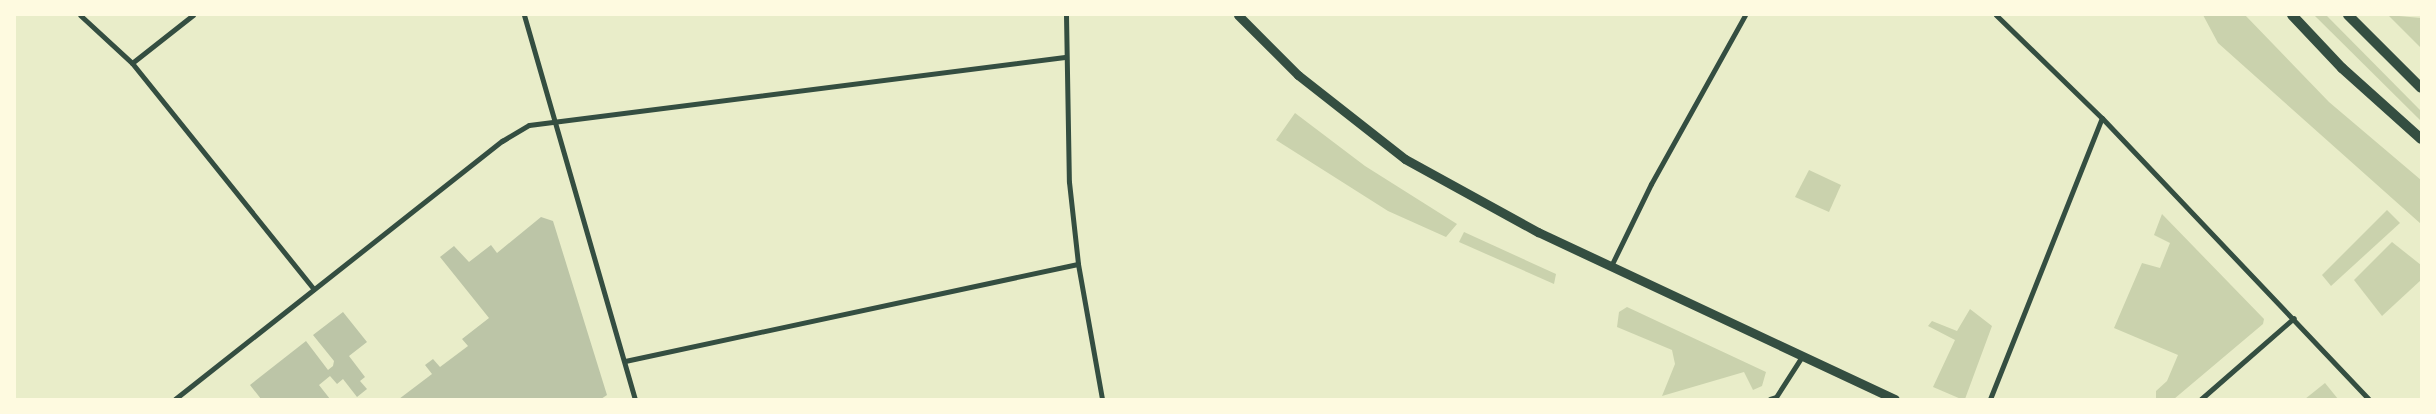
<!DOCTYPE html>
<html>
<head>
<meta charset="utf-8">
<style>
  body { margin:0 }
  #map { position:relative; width:2436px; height:414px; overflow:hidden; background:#e9edc9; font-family:Ubuntu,sans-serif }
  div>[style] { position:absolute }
  .green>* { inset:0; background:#cad2ad }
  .building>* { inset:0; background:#bcc5a7 }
  .minor>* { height:5px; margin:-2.5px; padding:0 2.5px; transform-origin:2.5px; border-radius:2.5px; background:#344e41 }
  .tertiary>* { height:9px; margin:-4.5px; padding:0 4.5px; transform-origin:4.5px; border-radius:4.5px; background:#344e41 }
  .secondary>* { height:10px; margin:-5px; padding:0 5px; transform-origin:5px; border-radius:5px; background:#344e41 }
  span { translate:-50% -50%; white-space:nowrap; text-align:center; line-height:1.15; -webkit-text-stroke:4px #fefae0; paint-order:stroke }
  .frame { position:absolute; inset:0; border:16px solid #fefae0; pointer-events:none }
</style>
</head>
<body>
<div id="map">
  <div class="green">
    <div style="clip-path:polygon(2203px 15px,2245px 15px,2329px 102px,2421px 180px,2421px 224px,2218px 43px)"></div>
    <div style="clip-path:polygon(2314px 15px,2326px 15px,2421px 111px,2421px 121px)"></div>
    <div style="clip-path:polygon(2388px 15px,2421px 18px,2421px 48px)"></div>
    <div style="clip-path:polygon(1295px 113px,1365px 166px,1457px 224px,1446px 237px,1388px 211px,1276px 140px)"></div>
    <div style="clip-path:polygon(1809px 170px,1841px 185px,1829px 212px,1795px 197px)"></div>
    <div style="clip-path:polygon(2387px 210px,2400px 223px,2331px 286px,2322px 275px)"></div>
    <div style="clip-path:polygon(2162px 214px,2264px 319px,2263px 324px,2174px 399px,2156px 399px,2156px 391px,2167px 381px,2178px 355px,2114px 328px,2142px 263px,2160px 268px,2170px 243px,2154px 235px)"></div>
    <div style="clip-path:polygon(1464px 232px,1556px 274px,1554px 284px,1459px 242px)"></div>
    <div style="clip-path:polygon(2392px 242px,2421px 265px,2421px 280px,2382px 316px,2354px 280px)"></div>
    <div style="clip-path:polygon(1627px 307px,1766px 372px,1762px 386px,1753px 390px,1744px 372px,1662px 396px,1675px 364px,1672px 350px,1617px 327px,1619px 312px)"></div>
    <div style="clip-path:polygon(1970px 309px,1992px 326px,1965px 399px,1961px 399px,1933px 387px,1955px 340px,1928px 326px,1932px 321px,1957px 331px)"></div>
    <div style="clip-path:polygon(2325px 383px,2338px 399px,2305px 399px)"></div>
  </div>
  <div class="building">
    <div style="clip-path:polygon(541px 217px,553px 221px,607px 395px,601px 399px,399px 399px,432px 374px,425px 365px,433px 359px,440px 367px,468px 346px,462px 339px,489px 318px,440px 257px,454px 246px,469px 262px,491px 245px,497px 253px)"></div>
    <div style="clip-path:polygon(343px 312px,367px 342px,349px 356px,365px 377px,360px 381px,367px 389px,357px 397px,343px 379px,337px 384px,330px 376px,319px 385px,330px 399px,261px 399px,250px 385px,306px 341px,328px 370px,333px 366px,334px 361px,313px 335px)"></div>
  </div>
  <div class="minor">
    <div style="left:80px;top:15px;width:71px;rotate:42.7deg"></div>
    <div style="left:132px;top:63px;width:290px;rotate:51.2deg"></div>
    <div style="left:524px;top:15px;width:400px;rotate:73.9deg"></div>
    <div style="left:1066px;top:15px;width:167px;rotate:89deg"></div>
    <div style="left:1069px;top:182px;width:82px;rotate:83.7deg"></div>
    <div style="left:1078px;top:264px;width:137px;rotate:79.9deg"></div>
    <div style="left:1996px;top:15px;width:148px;rotate:44.2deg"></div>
    <div style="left:2102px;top:118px;width:388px;rotate:46.5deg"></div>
    <div style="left:132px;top:63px;width:78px;rotate:-38.2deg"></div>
    <div style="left:1611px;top:266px;width:91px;rotate:-64deg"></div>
    <div style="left:1651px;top:184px;width:193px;rotate:-60.9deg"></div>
    <div style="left:625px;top:361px;width:463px;rotate:-12.1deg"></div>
    <div style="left:175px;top:399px;width:417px;rotate:-38.3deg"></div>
    <div style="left:502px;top:141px;width:31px;rotate:-31deg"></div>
    <div style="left:529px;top:125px;width:540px;rotate:-7.23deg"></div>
    <div style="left:1770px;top:399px;width:6px;rotate:-18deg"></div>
    <div style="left:1776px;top:397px;width:50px;rotate:-57.3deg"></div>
    <div style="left:1990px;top:399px;width:302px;rotate:-68.3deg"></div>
    <div style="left:2201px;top:399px;width:123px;rotate:-41.1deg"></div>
  </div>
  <div class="tertiary">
    <div style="left:1238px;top:15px;width:85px;rotate:45deg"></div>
    <div style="left:1298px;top:75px;width:136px;rotate:38.1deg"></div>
    <div style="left:1405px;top:159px;width:152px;rotate:28.8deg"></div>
    <div style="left:1538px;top:232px;width:394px;rotate:25.1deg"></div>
  </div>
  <div class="secondary">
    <div style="left:2292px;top:15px;width:73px;rotate:46.7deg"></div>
    <div style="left:2342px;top:68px;width:106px;rotate:41.9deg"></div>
    <div style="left:2348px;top:15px;width:103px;rotate:45deg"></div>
  </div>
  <div class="frame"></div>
</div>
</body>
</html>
